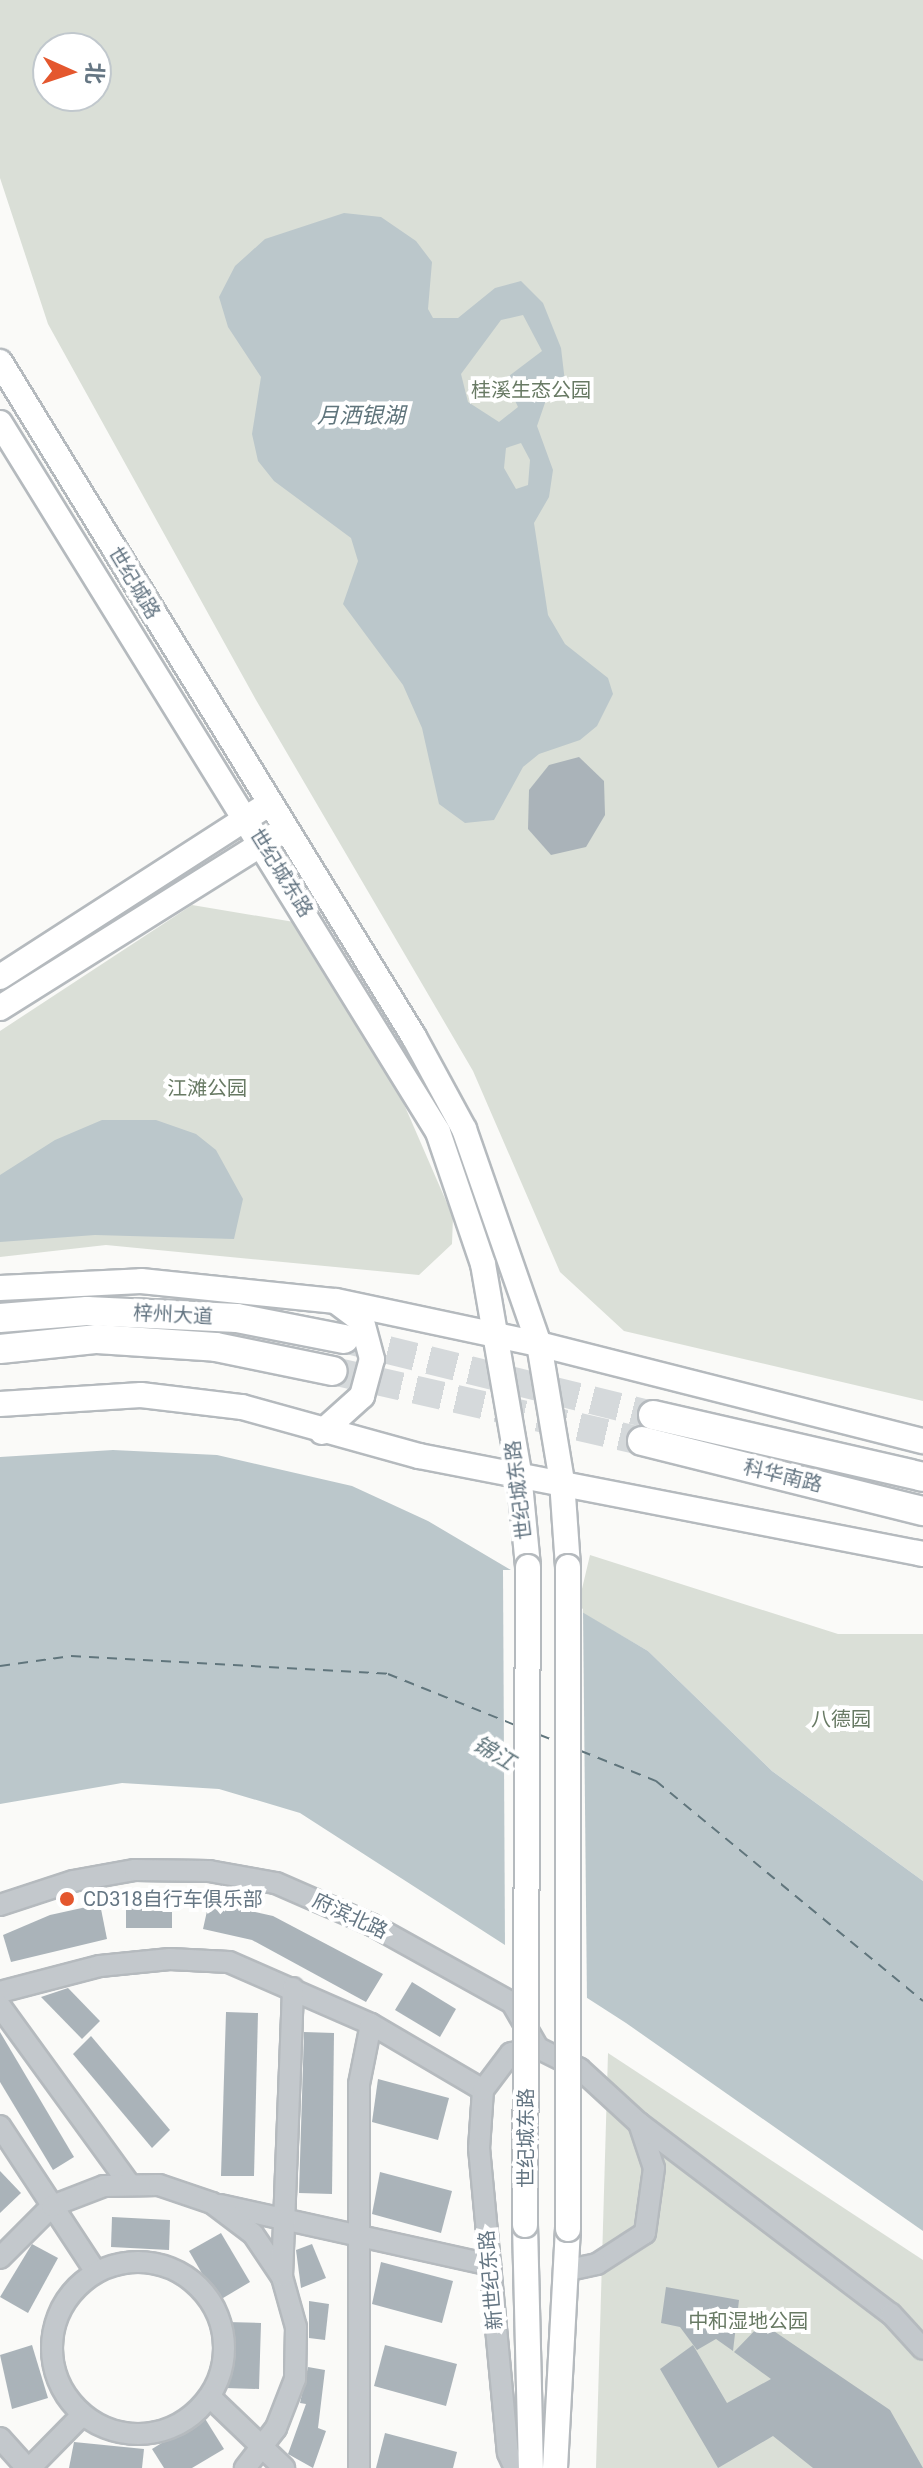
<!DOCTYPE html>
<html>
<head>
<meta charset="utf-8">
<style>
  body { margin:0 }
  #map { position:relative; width:923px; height:2468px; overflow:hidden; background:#fafaf8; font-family:Roboto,"Noto Sans SC",sans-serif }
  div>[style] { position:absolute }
  .green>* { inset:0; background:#dadfd7 }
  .water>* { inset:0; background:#bbc7cb }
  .pier>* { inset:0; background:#fafaf8 }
  .ferry>* { height:2px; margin-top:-1px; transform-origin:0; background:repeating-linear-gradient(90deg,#60757c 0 10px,transparent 0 18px) }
  .building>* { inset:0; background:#aab3b9 }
  .highway-tunnel>* { height:28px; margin-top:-14px; transform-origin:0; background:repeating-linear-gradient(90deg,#d5d9db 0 28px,transparent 0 42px) }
  .roads { filter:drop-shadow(2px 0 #b5babe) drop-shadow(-2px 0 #b5babe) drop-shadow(0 2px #b5babe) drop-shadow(0 -2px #b5babe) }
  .minor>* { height:20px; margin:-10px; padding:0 10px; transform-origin:10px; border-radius:10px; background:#c3c8cc }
  .minor>.ring { margin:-10px; padding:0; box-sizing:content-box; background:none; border:20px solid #c3c8cc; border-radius:50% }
  .major>* { height:24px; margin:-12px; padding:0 12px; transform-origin:12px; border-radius:12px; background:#fff }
  .highway>* { height:28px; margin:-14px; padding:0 14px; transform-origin:14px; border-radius:14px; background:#fff }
  .bridges { filter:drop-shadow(2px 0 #b5babe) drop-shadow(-2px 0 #b5babe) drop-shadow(0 2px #b5babe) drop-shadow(0 -2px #b5babe) }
  .major-bridge>* { height:24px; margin:-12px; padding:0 12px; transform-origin:12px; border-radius:12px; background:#fff }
  .dots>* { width:22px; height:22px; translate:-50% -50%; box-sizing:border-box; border:4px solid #fff; border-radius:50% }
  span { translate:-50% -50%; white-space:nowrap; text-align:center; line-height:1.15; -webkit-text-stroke:8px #fff; paint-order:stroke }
  .park-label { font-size:20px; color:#687a64 }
  .street-label { font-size:20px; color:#657683 }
  .poi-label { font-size:20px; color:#657683 }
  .left { translate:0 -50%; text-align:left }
  .water-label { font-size:22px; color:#60757c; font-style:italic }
  .north { position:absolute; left:32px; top:32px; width:80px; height:80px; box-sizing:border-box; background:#fff; border:2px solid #c1c8cd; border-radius:50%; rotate:93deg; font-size:22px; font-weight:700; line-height:32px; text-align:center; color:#657683 }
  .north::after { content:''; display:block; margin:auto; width:28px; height:36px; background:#e4572e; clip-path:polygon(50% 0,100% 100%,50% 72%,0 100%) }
</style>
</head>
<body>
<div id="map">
  <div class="green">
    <div style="clip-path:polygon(evenodd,0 0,923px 0,923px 1401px,624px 1331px,560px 1272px,473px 1071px,256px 700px,48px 324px,0 178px,0 0,48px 48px,96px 48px,96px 96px,48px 96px,48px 48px)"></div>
    <div style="clip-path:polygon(192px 905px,294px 922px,390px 1072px,453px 1217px,452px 1244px,419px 1275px,106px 1245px,0 1257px,0 1031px)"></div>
    <div style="clip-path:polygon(590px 1555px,838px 1634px,923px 1634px,923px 1881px,772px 1771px,648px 1651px,577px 1610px)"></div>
    <div style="clip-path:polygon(608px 2053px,923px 2260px,923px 2468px,596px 2468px)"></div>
  </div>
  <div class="water">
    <div style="clip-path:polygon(evenodd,344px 213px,381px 217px,416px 241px,432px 262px,428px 309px,433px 318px,458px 318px,495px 288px,521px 281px,543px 303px,561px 348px,565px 382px,547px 397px,537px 426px,553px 470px,549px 497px,534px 523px,548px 615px,565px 644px,608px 678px,613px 694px,597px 726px,580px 740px,539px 754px,523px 767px,494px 820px,465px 823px,439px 804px,422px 728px,403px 685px,343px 604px,358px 561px,351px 538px,274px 481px,258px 461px,252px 434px,261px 377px,228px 327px,219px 297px,235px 266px,265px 239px,344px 213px,523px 315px,542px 351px,505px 379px,518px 407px,499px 422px,468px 402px,461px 374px,501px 320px,523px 315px,344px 213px,521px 443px,530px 460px,528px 485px,516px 489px,504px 468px,506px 448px,521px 443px)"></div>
    <div style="clip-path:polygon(102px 1120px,156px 1120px,196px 1134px,216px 1150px,243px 1199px,234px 1239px,95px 1235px,0 1242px,0 1175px,55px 1140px)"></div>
    <div style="clip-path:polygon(113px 1450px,217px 1455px,352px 1486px,428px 1521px,648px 1651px,772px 1771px,923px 1881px,923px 2231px,626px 2023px,300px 1813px,219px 1789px,122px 1783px,0 1804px,0 1457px)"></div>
  </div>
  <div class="pier">
    <div style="clip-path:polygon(503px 1570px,519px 1570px,583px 1609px,587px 2003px,505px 1950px)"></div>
  </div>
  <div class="ferry">
    <div style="left:0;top:1666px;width:72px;rotate:-8deg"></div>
    <div style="left:71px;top:1656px;width:318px;rotate:3.2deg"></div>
    <div style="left:388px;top:1674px;width:137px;rotate:21.9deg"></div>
    <div style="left:540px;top:1735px;width:17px;rotate:21deg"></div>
    <div style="left:581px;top:1751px;width:81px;rotate:21.8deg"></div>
    <div style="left:656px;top:1781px;width:346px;rotate:39.5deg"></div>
  </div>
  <div class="building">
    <div style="clip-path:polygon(579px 757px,604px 781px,605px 815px,586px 847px,551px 855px,528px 829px,529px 790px,549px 765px)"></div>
    <div style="clip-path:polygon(126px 1900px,172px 1900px,172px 1928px,126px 1928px)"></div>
    <div style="clip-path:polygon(209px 1902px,273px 1916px,383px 1974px,366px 2002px,252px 1940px,203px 1929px)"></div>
    <div style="clip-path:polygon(100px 1904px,107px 1939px,11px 1962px,3px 1935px,50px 1915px)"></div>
    <div style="clip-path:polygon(412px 1982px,456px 2009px,440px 2037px,395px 2010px)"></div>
    <div style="clip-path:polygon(68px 1988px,100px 2021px,82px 2039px,41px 1997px)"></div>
    <div style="clip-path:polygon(226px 2012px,258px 2013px,254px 2176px,221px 2176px)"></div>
    <div style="clip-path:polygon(0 2032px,74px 2157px,53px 2170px,0 2082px)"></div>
    <div style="clip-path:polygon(304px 2032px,334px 2033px,332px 2194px,299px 2193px)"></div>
    <div style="clip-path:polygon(91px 2036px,170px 2130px,152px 2148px,73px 2054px)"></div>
    <div style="clip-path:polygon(378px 2079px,449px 2098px,438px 2140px,372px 2122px)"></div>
    <div style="clip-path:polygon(0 2171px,21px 2193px,0 2213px)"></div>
    <div style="clip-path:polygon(380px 2172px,452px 2191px,441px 2233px,372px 2214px)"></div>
    <div style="clip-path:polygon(112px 2217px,170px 2220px,169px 2250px,111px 2247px)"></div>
    <div style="clip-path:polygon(221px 2233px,250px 2282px,218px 2301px,189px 2251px)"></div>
    <div style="clip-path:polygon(32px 2244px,58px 2258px,28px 2313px,0 2297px)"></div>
    <div style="clip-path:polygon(312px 2244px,326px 2278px,301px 2288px,296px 2250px)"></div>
    <div style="clip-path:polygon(381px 2262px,453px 2281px,442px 2323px,372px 2304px)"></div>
    <div style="clip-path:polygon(666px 2287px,739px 2300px,733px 2351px,716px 2339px,697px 2350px,680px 2327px,661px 2323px)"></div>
    <div style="clip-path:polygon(309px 2301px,329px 2304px,325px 2340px,309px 2338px)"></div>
    <div style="clip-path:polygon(227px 2322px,261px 2323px,259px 2389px,225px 2388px)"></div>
    <div style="clip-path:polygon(762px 2323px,890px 2410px,923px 2468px,813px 2468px,773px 2436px,718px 2468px,660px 2369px,693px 2345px,727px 2403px,771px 2379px,734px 2352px)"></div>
    <div style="clip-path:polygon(32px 2345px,48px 2398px,12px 2409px,0 2355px)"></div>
    <div style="clip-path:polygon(385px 2345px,457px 2364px,446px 2406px,374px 2386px)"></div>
    <div style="clip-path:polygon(308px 2367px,325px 2370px,318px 2428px,326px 2431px,313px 2468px,288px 2454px,306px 2404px,300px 2403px)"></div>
    <div style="clip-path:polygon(204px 2417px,224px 2449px,192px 2468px,164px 2468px,152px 2449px)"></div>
    <div style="clip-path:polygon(385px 2433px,457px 2452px,453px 2468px,376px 2468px)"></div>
    <div style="clip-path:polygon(74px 2442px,144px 2449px,142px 2468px,69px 2468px)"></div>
  </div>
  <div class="highway-tunnel">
    <div style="left:347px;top:1340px;width:315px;rotate:13.8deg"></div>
    <div style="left:333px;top:1371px;width:317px;rotate:12.8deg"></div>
  </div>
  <div class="roads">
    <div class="minor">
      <div style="left:0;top:1905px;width:77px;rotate:-18.2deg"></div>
      <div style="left:73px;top:1881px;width:63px;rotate:-10.1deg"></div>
      <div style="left:135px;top:1870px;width:74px;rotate:0.8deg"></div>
      <div style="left:209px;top:1871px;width:68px;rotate:10.2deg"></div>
      <div style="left:276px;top:1883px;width:105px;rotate:23.6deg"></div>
      <div style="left:372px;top:1925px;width:160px;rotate:29.1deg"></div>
      <div style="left:512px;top:2003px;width:52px;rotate:60deg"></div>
      <div style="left:538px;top:2048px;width:47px;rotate:26.6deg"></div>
      <div style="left:580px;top:2069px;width:80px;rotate:42.5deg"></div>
      <div style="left:639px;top:2123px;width:47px;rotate:71.6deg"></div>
      <div style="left:654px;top:2168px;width:66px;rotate:97.9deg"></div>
      <div style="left:645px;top:2233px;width:57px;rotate:147.1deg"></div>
      <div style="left:597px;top:2264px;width:33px;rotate:168deg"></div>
      <div style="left:0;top:1992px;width:103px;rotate:-14.6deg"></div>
      <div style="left:100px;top:1966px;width:70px;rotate:-5.7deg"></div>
      <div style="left:170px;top:1959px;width:59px;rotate:2.9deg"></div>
      <div style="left:229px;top:1962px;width:155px;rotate:23.6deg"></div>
      <div style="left:371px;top:2024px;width:130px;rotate:30.5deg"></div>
      <div style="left:0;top:2006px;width:221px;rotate:54deg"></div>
      <div style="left:483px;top:2090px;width:58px;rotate:93.9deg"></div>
      <div style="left:479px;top:2148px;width:306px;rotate:84.6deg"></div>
      <div style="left:508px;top:2453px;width:17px;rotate:65deg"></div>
      <div style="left:483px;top:2090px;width:46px;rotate:-52.9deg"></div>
      <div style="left:511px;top:2053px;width:27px;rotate:-10deg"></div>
      <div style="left:639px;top:2123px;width:316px;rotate:37.2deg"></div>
      <div style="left:891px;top:2314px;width:47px;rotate:47.6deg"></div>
      <div style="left:0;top:2126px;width:175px;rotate:56.7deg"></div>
      <div style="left:220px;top:2205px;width:277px;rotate:12.5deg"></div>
      <div style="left:0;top:2258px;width:74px;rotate:-45deg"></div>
      <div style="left:52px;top:2206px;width:56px;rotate:-21deg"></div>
      <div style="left:104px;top:2186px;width:55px;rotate:-1deg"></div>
      <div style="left:159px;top:2185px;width:56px;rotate:18.8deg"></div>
      <div style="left:212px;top:2203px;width:51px;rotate:37.1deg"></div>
      <div style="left:253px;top:2234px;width:52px;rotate:56deg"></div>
      <div style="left:282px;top:2277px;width:52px;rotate:74.4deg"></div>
      <div style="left:296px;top:2327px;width:52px;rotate:91.1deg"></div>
      <div style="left:295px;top:2379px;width:53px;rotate:111.2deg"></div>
      <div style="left:276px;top:2428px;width:51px;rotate:127.8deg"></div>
      <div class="ring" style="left:52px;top:2262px;width:152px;height:152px"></div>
      <div style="left:282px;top:2276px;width:288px;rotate:-87.8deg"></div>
      <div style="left:210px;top:2397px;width:103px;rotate:43.8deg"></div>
      <div style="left:0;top:2438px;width:40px;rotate:48deg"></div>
      <div style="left:30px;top:2468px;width:74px;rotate:-45.5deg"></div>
      <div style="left:359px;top:2468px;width:384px;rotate:-90deg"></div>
      <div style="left:359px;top:2084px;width:61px;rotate:-78.7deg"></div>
    </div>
    <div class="major">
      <div style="left:0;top:362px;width:792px;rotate:58.48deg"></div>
      <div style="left:414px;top:1037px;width:105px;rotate:61.5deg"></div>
      <div style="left:464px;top:1129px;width:228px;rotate:70.8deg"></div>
      <div style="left:539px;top:1344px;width:139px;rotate:80.5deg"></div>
      <div style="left:562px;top:1481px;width:86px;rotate:86deg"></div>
      <div style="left:0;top:423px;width:833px;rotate:58.29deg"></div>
      <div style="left:438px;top:1132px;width:139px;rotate:71.2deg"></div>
      <div style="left:483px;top:1264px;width:212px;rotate:80.2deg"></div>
      <div style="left:519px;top:1473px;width:94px;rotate:84.5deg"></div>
      <div style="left:0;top:977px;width:310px;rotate:-32.8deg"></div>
      <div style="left:0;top:1008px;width:326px;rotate:-32.1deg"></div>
      <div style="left:0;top:1288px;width:141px;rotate:-2.8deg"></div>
      <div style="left:141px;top:1281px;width:196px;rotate:5.9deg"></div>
      <div style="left:336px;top:1301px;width:208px;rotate:12deg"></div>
      <div style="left:539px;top:1344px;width:396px;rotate:14.2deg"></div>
      <div style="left:0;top:1404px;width:141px;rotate:-3.7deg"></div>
      <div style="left:141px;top:1395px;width:102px;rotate:6.8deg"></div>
      <div style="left:242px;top:1407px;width:184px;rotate:15.5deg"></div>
      <div style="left:419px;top:1456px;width:513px;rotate:11deg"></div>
      <div style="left:322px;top:1432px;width:54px;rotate:-42deg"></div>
      <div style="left:362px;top:1396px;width:38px;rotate:-75deg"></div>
      <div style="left:372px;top:1359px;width:39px;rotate:-105deg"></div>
      <div style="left:362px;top:1321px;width:30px;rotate:-143deg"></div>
      <div style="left:525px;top:2225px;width:243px;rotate:88.6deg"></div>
      <div style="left:555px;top:2468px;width:239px;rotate:-86.9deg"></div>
    </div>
    <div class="highway">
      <div style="left:0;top:1318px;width:87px;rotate:-4.6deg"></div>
      <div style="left:87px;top:1311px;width:150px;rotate:2.7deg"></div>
      <div style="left:237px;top:1318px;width:109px;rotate:11.1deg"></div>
      <div style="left:0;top:1349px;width:98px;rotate:-5.9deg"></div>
      <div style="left:97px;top:1339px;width:119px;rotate:3.8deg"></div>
      <div style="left:216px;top:1347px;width:119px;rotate:11.6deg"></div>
      <div style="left:653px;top:1415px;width:277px;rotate:12.9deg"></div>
      <div style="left:642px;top:1441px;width:290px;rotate:14deg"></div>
    </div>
  </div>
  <div class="bridges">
    <div class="major-bridge">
      <div style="left:525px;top:2225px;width:658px;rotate:-89.74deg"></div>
      <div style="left:568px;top:2229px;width:662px;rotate:-90deg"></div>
    </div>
  </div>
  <div class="dots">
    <div style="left:67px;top:1899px;background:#e4572e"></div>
  </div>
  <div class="park-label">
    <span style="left:531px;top:390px">桂溪生态公园</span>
    <span style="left:207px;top:1088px">江滩公园</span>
    <span style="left:841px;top:1719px">八德园</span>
    <span style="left:748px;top:2321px">中和湿地公园</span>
  </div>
  <div class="street-label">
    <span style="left:134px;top:583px;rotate:59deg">世纪城路</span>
    <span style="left:281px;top:873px;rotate:58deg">世纪城东路</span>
    <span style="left:173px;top:1315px;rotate:3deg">梓州大道</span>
    <span style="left:783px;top:1476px;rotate:14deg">科华南路</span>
    <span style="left:519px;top:1490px;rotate:-97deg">世纪城东路</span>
    <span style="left:350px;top:1916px;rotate:25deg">府滨北路</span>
    <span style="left:526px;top:2138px;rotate:-90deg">世纪城东路</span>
    <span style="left:491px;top:2280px;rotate:-95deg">新世纪东路</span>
  </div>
  <div class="poi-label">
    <span class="left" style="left:83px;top:1899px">CD318自行车俱乐部</span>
  </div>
  <div class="water-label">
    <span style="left:361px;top:416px">月洒银湖</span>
    <span style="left:494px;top:1753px;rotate:31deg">锦江</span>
  </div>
  <div class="north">北</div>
</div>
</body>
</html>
